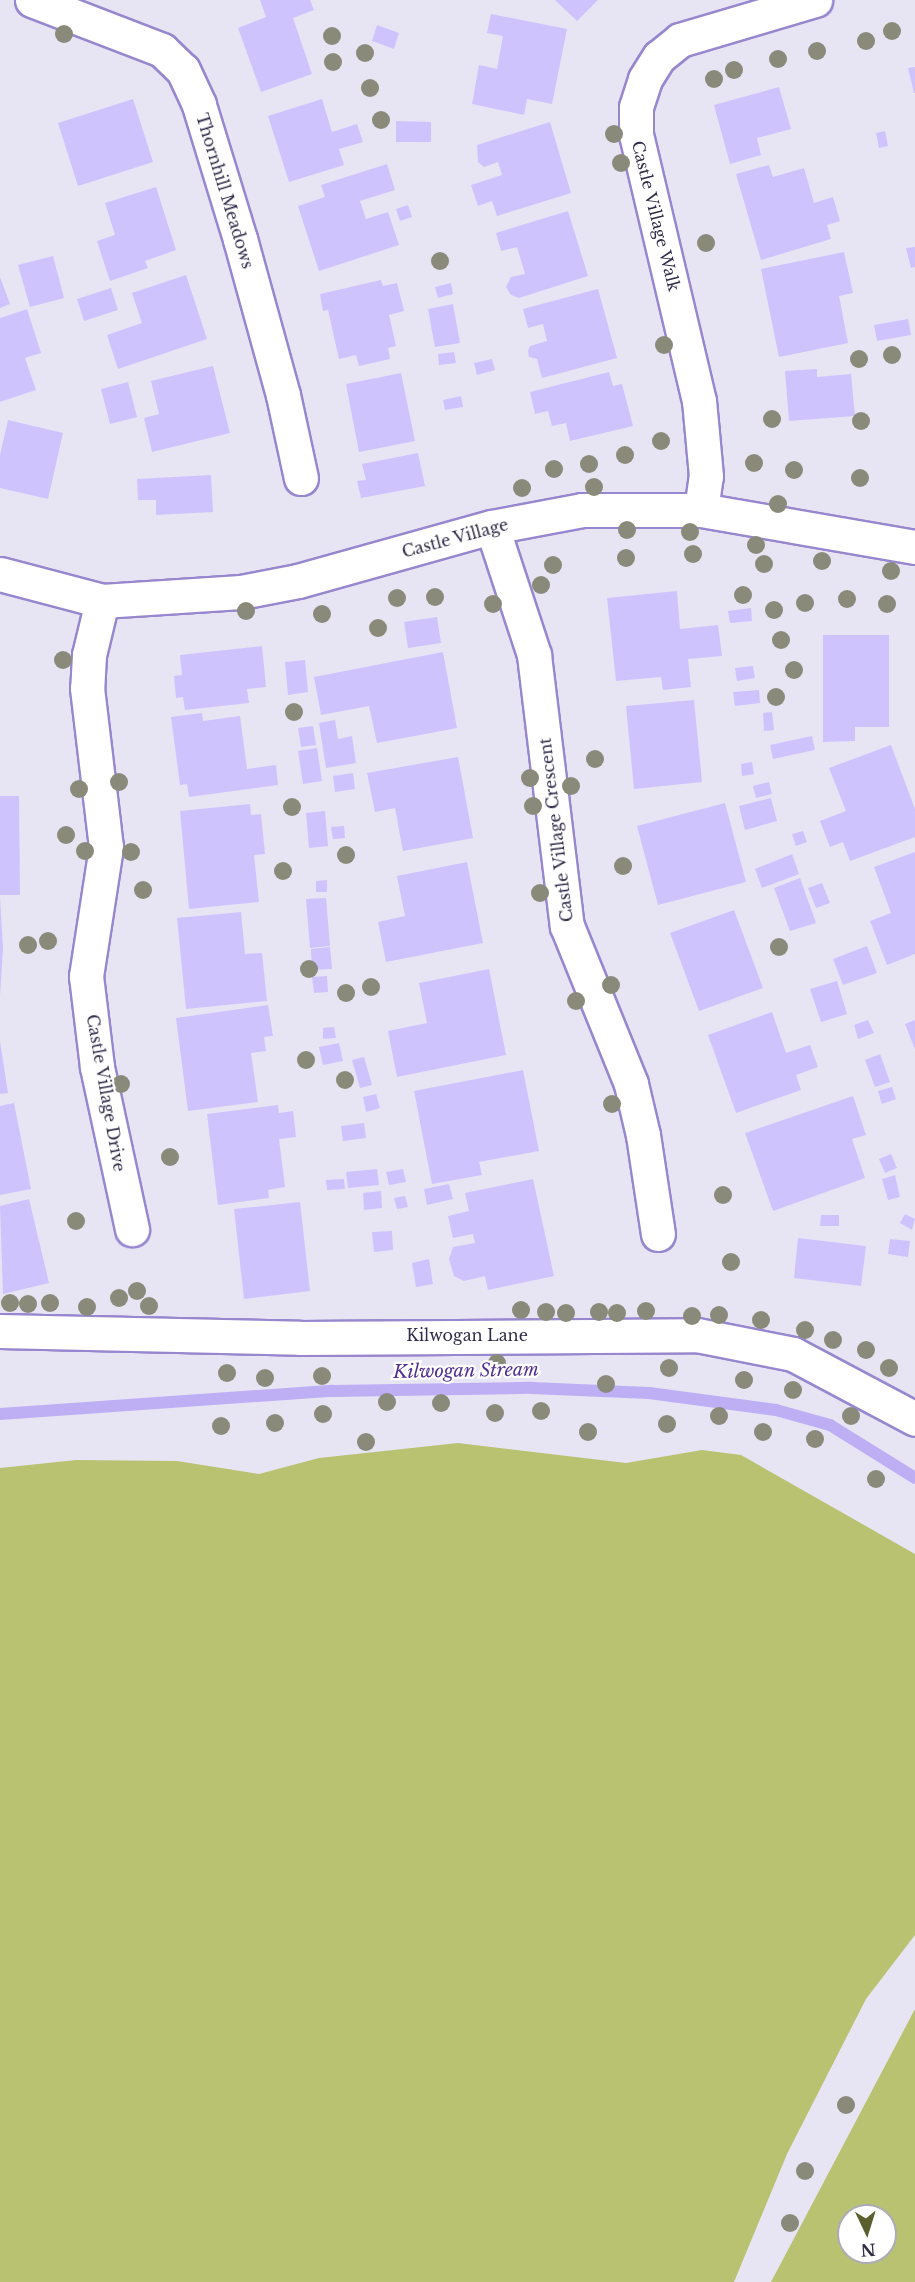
<!DOCTYPE html>
<html>
<head>
<meta charset="utf-8">
<style>
  body { margin:0 }
  #map { position:relative; width:915px; height:2282px; overflow:hidden; background:#e7e5f4; font-family:"Libre Baskerville",serif }
  div>[style] { position:absolute }
  .green>* { inset:0; background:#b9c271 }
  .stream>* { height:12px; margin:-6px; padding:0 6px; transform-origin:6px; border-radius:6px; background:#beaff5 }
  .building>* { inset:0; background:#cfc3fe }
  .roads { filter:drop-shadow(2px 0 #9787ce) drop-shadow(-2px 0 #9787ce) drop-shadow(0 2px #9787ce) drop-shadow(0 -2px #9787ce) }
  .minor>* { height:33px; margin:-16.5px; padding:0 16.5px; transform-origin:16.5px; border-radius:16.5px; background:#fff }
  .trees>* { width:18px; height:18px; margin:-9px; border-radius:50%; background:#8a8a7a }
  span { translate:-50% -50%; white-space:nowrap; text-align:center; line-height:1.15; -webkit-text-stroke:4.5px #fff; paint-order:stroke }
  .street-label { font-size:16px; color:#322c49 }
  .water-label { font-size:18px; color:#513093; font-style:italic }
  .north { position:absolute; left:837px; top:2204px; width:60px; height:60px; box-sizing:border-box; background:#fff; border:2px solid #adabb6; border-radius:50%; rotate:176deg; font-size:16px; font-weight:700; line-height:24px; text-align:center; color:#322c49 }
  .north::after { content:''; display:block; margin:auto; width:21px; height:27px; background:#5b5f2d; clip-path:polygon(50% 0,100% 100%,50% 72%,0 100%) }
</style>
</head>
<body>
<div id="map">
  <div class="green">
    <div style="clip-path:polygon(458px 1443px,626px 1463px,702px 1450px,741px 1455px,915px 1554px,915px 1935px,866px 1999px,787px 2154px,734px 2282px,0 2282px,0 1468px,76px 1460px,177px 1461px,259px 1474px,319px 1458px)"></div>
    <div style="clip-path:polygon(evenodd,915px 2009px,915px 2282px,771px 2282px,915px 2009px,849px 2216px,885px 2216px,885px 2252px,849px 2252px,849px 2216px)"></div>
  </div>
  <div class="stream">
    <div style="left:0;top:1414px;width:333px;rotate:-4deg"></div>
    <div style="left:332px;top:1391px;width:200px;rotate:-0.9deg"></div>
    <div style="left:532px;top:1388px;width:117px;rotate:2.4deg"></div>
    <div style="left:649px;top:1393px;width:128px;rotate:7.6deg"></div>
    <div style="left:776px;top:1410px;width:56px;rotate:15.5deg"></div>
    <div style="left:830px;top:1425px;width:100px;rotate:31.9deg"></div>
  </div>
  <div class="building">
    <div style="clip-path:polygon(260px 0,310px 0,314px 10px,293px 18px,312px 74px,261px 92px,238px 28px,266px 17px)"></div>
    <div style="clip-path:polygon(555px 0,598px 0,577px 21px)"></div>
    <div style="clip-path:polygon(491px 14px,567px 29px,552px 104px,527px 99px,524px 115px,472px 104px,479px 65px,497px 69px,503px 36px,487px 33px)"></div>
    <div style="clip-path:polygon(377px 25px,399px 33px,394px 49px,372px 41px)"></div>
    <div style="clip-path:polygon(915px 67px,915px 93px,914px 93px,908px 68px)"></div>
    <div style="clip-path:polygon(779px 87px,791px 129px,757px 138px,761px 155px,730px 164px,714px 105px)"></div>
    <div style="clip-path:polygon(133px 99px,153px 162px,78px 186px,58px 123px)"></div>
    <div style="clip-path:polygon(322px 99px,332px 132px,357px 124px,363px 142px,339px 149px,344px 165px,289px 182px,268px 116px)"></div>
    <div style="clip-path:polygon(396px 121px,431px 122px,431px 142px,396px 142px)"></div>
    <div style="clip-path:polygon(550px 122px,571px 193px,497px 216px,492px 201px,478px 206px,471px 185px,502px 175px,498px 162px,484px 167px,478px 162px,477px 145px)"></div>
    <div style="clip-path:polygon(885px 131px,888px 146px,879px 148px,876px 133px)"></div>
    <div style="clip-path:polygon(387px 164px,395px 190px,360px 201px,366px 219px,388px 212px,399px 245px,319px 271px,298px 206px,325px 197px,321px 185px)"></div>
    <div style="clip-path:polygon(769px 165px,773px 177px,804px 168px,814px 203px,833px 197px,840px 221px,827px 225px,831px 239px,761px 260px,736px 174px)"></div>
    <div style="clip-path:polygon(156px 187px,176px 250px,145px 261px,148px 268px,110px 281px,97px 241px,115px 235px,105px 203px)"></div>
    <div style="clip-path:polygon(408px 205px,412px 217px,400px 221px,396px 209px)"></div>
    <div style="clip-path:polygon(568px 211px,588px 276px,519px 298px,511px 295px,506px 287px,511px 277px,525px 274px,517px 247px,501px 251px,496px 233px)"></div>
    <div style="clip-path:polygon(915px 247px,915px 267px,911px 268px,906px 248px)"></div>
    <div style="clip-path:polygon(844px 252px,853px 293px,839px 296px,848px 343px,779px 357px,761px 269px)"></div>
    <div style="clip-path:polygon(53px 256px,64px 298px,30px 307px,18px 265px)"></div>
    <div style="clip-path:polygon(186px 275px,207px 339px,118px 369px,107px 335px,142px 323px,132px 293px)"></div>
    <div style="clip-path:polygon(0 277px,10px 304px,0 308px)"></div>
    <div style="clip-path:polygon(381px 280px,383px 286px,397px 283px,404px 311px,389px 315px,396px 346px,388px 348px,390px 359px,359px 366px,356px 355px,339px 359px,328px 310px,323px 311px,320px 294px)"></div>
    <div style="clip-path:polygon(451px 283px,453px 294px,438px 298px,435px 287px)"></div>
    <div style="clip-path:polygon(111px 288px,118px 310px,84px 321px,77px 299px)"></div>
    <div style="clip-path:polygon(598px 289px,617px 358px,542px 378px,537px 359px,529px 357px,528px 351px,530px 346px,547px 341px,543px 324px,528px 328px,523px 309px)"></div>
    <div style="clip-path:polygon(453px 304px,460px 343px,435px 347px,428px 309px)"></div>
    <div style="clip-path:polygon(27px 309px,41px 353px,25px 358px,36px 390px,0 402px,0 318px)"></div>
    <div style="clip-path:polygon(908px 319px,911px 335px,877px 341px,874px 325px)"></div>
    <div style="clip-path:polygon(454px 352px,456px 363px,439px 365px,438px 354px)"></div>
    <div style="clip-path:polygon(492px 359px,495px 370px,477px 375px,474px 363px)"></div>
    <div style="clip-path:polygon(213px 366px,230px 433px,152px 452px,144px 418px,159px 414px,151px 381px)"></div>
    <div style="clip-path:polygon(817px 369px,817px 377px,851px 374px,855px 416px,789px 421px,785px 371px)"></div>
    <div style="clip-path:polygon(609px 372px,613px 386px,622px 384px,633px 426px,570px 441px,566px 423px,552px 426px,548px 411px,535px 414px,530px 392px)"></div>
    <div style="clip-path:polygon(401px 373px,415px 441px,359px 452px,346px 384px)"></div>
    <div style="clip-path:polygon(128px 382px,137px 417px,110px 424px,101px 389px)"></div>
    <div style="clip-path:polygon(461px 396px,463px 407px,445px 410px,443px 400px)"></div>
    <div style="clip-path:polygon(8px 420px,63px 433px,48px 499px,0 488px,0 455px)"></div>
    <div style="clip-path:polygon(418px 453px,425px 486px,361px 498px,357px 481px,366px 480px,362px 464px)"></div>
    <div style="clip-path:polygon(211px 475px,213px 512px,156px 515px,156px 500px,138px 500px,137px 479px)"></div>
    <div style="clip-path:polygon(677px 591px,680px 629px,718px 625px,722px 656px,688px 659px,691px 687px,663px 690px,661px 677px,616px 681px,607px 598px)"></div>
    <div style="clip-path:polygon(751px 608px,752px 621px,730px 623px,728px 611px)"></div>
    <div style="clip-path:polygon(437px 617px,441px 643px,408px 648px,404px 622px)"></div>
    <div style="clip-path:polygon(823px 635px,889px 635px,889px 727px,855px 727px,855px 741px,823px 742px)"></div>
    <div style="clip-path:polygon(262px 646px,266px 687px,247px 689px,249px 703px,185px 710px,183px 697px,176px 698px,174px 676px,182px 675px,180px 655px)"></div>
    <div style="clip-path:polygon(443px 652px,457px 728px,377px 743px,369px 706px,321px 715px,314px 677px)"></div>
    <div style="clip-path:polygon(305px 660px,308px 692px,288px 695px,285px 662px)"></div>
    <div style="clip-path:polygon(753px 666px,755px 678px,737px 681px,735px 668px)"></div>
    <div style="clip-path:polygon(759px 690px,760px 703px,735px 706px,733px 692px)"></div>
    <div style="clip-path:polygon(694px 700px,702px 782px,634px 789px,626px 706px)"></div>
    <div style="clip-path:polygon(772px 712px,774px 730px,764px 731px,763px 713px)"></div>
    <div style="clip-path:polygon(202px 713px,203px 721px,240px 716px,247px 769px,276px 765px,278px 785px,189px 797px,187px 784px,180px 785px,171px 717px)"></div>
    <div style="clip-path:polygon(335px 720px,338px 739px,352px 736px,356px 763px,326px 768px,319px 723px)"></div>
    <div style="clip-path:polygon(313px 726px,316px 745px,301px 747px,298px 728px)"></div>
    <div style="clip-path:polygon(812px 736px,815px 750px,773px 759px,770px 745px)"></div>
    <div style="clip-path:polygon(891px 745px,915px 809px,915px 837px,850px 861px,843px 842px,830px 847px,820px 821px,846px 811px,829px 768px)"></div>
    <div style="clip-path:polygon(317px 748px,322px 781px,303px 784px,298px 751px)"></div>
    <div style="clip-path:polygon(458px 757px,473px 838px,403px 851px,395px 808px,375px 812px,367px 773px)"></div>
    <div style="clip-path:polygon(752px 762px,754px 774px,742px 776px,741px 764px)"></div>
    <div style="clip-path:polygon(353px 773px,355px 789px,335px 792px,333px 776px)"></div>
    <div style="clip-path:polygon(769px 782px,772px 794px,756px 798px,753px 786px)"></div>
    <div style="clip-path:polygon(0 796px,19px 796px,20px 895px,0 895px)"></div>
    <div style="clip-path:polygon(771px 798px,777px 821px,745px 830px,739px 806px)"></div>
    <div style="clip-path:polygon(725px 803px,746px 882px,658px 905px,637px 826px)"></div>
    <div style="clip-path:polygon(250px 804px,251px 815px,261px 814px,265px 854px,254px 855px,259px 902px,189px 909px,180px 811px)"></div>
    <div style="clip-path:polygon(325px 811px,328px 846px,309px 848px,306px 813px)"></div>
    <div style="clip-path:polygon(344px 826px,345px 838px,333px 839px,331px 827px)"></div>
    <div style="clip-path:polygon(803px 831px,807px 842px,796px 846px,792px 834px)"></div>
    <div style="clip-path:polygon(915px 852px,915px 954px,887px 965px,870px 921px,891px 913px,874px 867px)"></div>
    <div style="clip-path:polygon(792px 854px,799px 874px,762px 888px,755px 869px)"></div>
    <div style="clip-path:polygon(467px 862px,483px 943px,386px 962px,378px 922px,405px 916px,397px 876px)"></div>
    <div style="clip-path:polygon(800px 878px,816px 923px,790px 931px,774px 888px)"></div>
    <div style="clip-path:polygon(327px 880px,327px 892px,316px 892px,316px 881px)"></div>
    <div style="clip-path:polygon(822px 883px,830px 903px,816px 908px,808px 888px)"></div>
    <div style="clip-path:polygon(0 897px,3px 948px,0 996px)"></div>
    <div style="clip-path:polygon(326px 898px,330px 946px,310px 948px,306px 899px)"></div>
    <div style="clip-path:polygon(734px 910px,763px 988px,699px 1011px,670px 933px)"></div>
    <div style="clip-path:polygon(241px 912px,245px 954px,262px 953px,267px 1001px,186px 1009px,177px 918px)"></div>
    <div style="clip-path:polygon(867px 946px,877px 973px,843px 985px,833px 959px)"></div>
    <div style="clip-path:polygon(330px 947px,332px 969px,312px 970px,311px 949px)"></div>
    <div style="clip-path:polygon(489px 969px,506px 1055px,397px 1077px,388px 1031px,427px 1023px,419px 983px)"></div>
    <div style="clip-path:polygon(327px 976px,328px 992px,314px 993px,312px 977px)"></div>
    <div style="clip-path:polygon(837px 981px,847px 1014px,821px 1022px,810px 989px)"></div>
    <div style="clip-path:polygon(268px 1005px,273px 1036px,264px 1037px,266px 1051px,251px 1053px,258px 1102px,188px 1111px,176px 1018px)"></div>
    <div style="clip-path:polygon(772px 1012px,786px 1053px,810px 1045px,818px 1067px,796px 1075px,801px 1090px,736px 1113px,708px 1035px)"></div>
    <div style="clip-path:polygon(868px 1020px,874px 1033px,858px 1039px,854px 1025px)"></div>
    <div style="clip-path:polygon(915px 1020px,915px 1049px,905px 1024px)"></div>
    <div style="clip-path:polygon(334px 1027px,336px 1038px,323px 1039px,323px 1028px)"></div>
    <div style="clip-path:polygon(0 1041px,8px 1093px,0 1094px)"></div>
    <div style="clip-path:polygon(339px 1043px,343px 1061px,323px 1065px,319px 1047px)"></div>
    <div style="clip-path:polygon(880px 1054px,890px 1082px,875px 1087px,865px 1060px)"></div>
    <div style="clip-path:polygon(364px 1057px,372px 1085px,360px 1088px,352px 1060px)"></div>
    <div style="clip-path:polygon(523px 1070px,539px 1151px,479px 1162px,482px 1175px,432px 1184px,414px 1091px)"></div>
    <div style="clip-path:polygon(892px 1087px,896px 1099px,882px 1104px,878px 1091px)"></div>
    <div style="clip-path:polygon(376px 1094px,380px 1108px,366px 1112px,363px 1097px)"></div>
    <div style="clip-path:polygon(853px 1096px,866px 1135px,852px 1139px,865px 1178px,773px 1211px,745px 1133px)"></div>
    <div style="clip-path:polygon(14px 1103px,31px 1189px,0 1195px,0 1106px)"></div>
    <div style="clip-path:polygon(278px 1105px,279px 1113px,293px 1111px,296px 1137px,279px 1139px,285px 1187px,268px 1190px,269px 1198px,218px 1205px,207px 1114px)"></div>
    <div style="clip-path:polygon(364px 1123px,366px 1138px,343px 1141px,341px 1126px)"></div>
    <div style="clip-path:polygon(891px 1154px,897px 1168px,885px 1173px,879px 1159px)"></div>
    <div style="clip-path:polygon(377px 1169px,379px 1185px,348px 1188px,346px 1172px)"></div>
    <div style="clip-path:polygon(403px 1169px,406px 1182px,389px 1185px,386px 1172px)"></div>
    <div style="clip-path:polygon(895px 1175px,900px 1197px,888px 1200px,882px 1179px)"></div>
    <div style="clip-path:polygon(344px 1179px,345px 1189px,327px 1190px,326px 1180px)"></div>
    <div style="clip-path:polygon(533px 1179px,554px 1276px,488px 1290px,485px 1276px,464px 1281px,454px 1276px,449px 1259px,453px 1247px,475px 1243px,473px 1234px,453px 1238px,448px 1216px,469px 1211px,465px 1193px)"></div>
    <div style="clip-path:polygon(449px 1184px,453px 1199px,427px 1205px,424px 1189px)"></div>
    <div style="clip-path:polygon(381px 1191px,382px 1208px,364px 1210px,363px 1193px)"></div>
    <div style="clip-path:polygon(405px 1196px,408px 1207px,397px 1209px,394px 1198px)"></div>
    <div style="clip-path:polygon(29px 1199px,49px 1283px,3px 1294px,0 1206px)"></div>
    <div style="clip-path:polygon(300px 1202px,310px 1291px,244px 1299px,234px 1209px)"></div>
    <div style="clip-path:polygon(905px 1214px,915px 1219px,912px 1230px,900px 1223px)"></div>
    <div style="clip-path:polygon(821px 1215px,839px 1215px,839px 1226px,820px 1226px)"></div>
    <div style="clip-path:polygon(392px 1231px,393px 1250px,374px 1252px,372px 1232px)"></div>
    <div style="clip-path:polygon(798px 1238px,866px 1246px,861px 1286px,794px 1278px)"></div>
    <div style="clip-path:polygon(890px 1239px,910px 1241px,908px 1257px,888px 1254px)"></div>
    <div style="clip-path:polygon(429px 1259px,433px 1284px,416px 1287px,412px 1263px)"></div>
  </div>
  <div class="roads">
    <div class="minor">
      <div style="left:32px;top:0;width:139px;rotate:21deg"></div>
      <div style="left:162px;top:50px;width:29px;rotate:44deg"></div>
      <div style="left:183px;top:70px;width:38px;rotate:65deg"></div>
      <div style="left:199px;top:105px;width:140px;rotate:73deg"></div>
      <div style="left:240px;top:239px;width:162px;rotate:74.6deg"></div>
      <div style="left:283px;top:395px;width:85px;rotate:77.8deg"></div>
      <div style="left:701px;top:510px;width:34px;rotate:-82deg"></div>
      <div style="left:706px;top:476px;width:75px;rotate:-95.3deg"></div>
      <div style="left:699px;top:401px;width:273px;rotate:-103.3deg"></div>
      <div style="left:636px;top:135px;width:28px;rotate:-90deg"></div>
      <div style="left:636px;top:107px;width:29px;rotate:-72deg"></div>
      <div style="left:645px;top:79px;width:26px;rotate:-58deg"></div>
      <div style="left:659px;top:57px;width:27px;rotate:-39deg"></div>
      <div style="left:680px;top:40px;width:141px;rotate:-16.5deg"></div>
      <div style="left:492px;top:527px;width:135px;rotate:71.8deg"></div>
      <div style="left:534px;top:655px;width:273px;rotate:83.1deg"></div>
      <div style="left:567px;top:926px;width:170px;rotate:67.9deg"></div>
      <div style="left:631px;top:1084px;width:52px;rotate:76.8deg"></div>
      <div style="left:643px;top:1135px;width:100px;rotate:81.4deg"></div>
      <div style="left:0;top:574px;width:106px;rotate:14.8deg"></div>
      <div style="left:102px;top:601px;width:139px;rotate:-3.7deg"></div>
      <div style="left:241px;top:592px;width:58px;rotate:-10.9deg"></div>
      <div style="left:298px;top:581px;width:201px;rotate:-15.6deg"></div>
      <div style="left:492px;top:527px;width:92px;rotate:-10.7deg"></div>
      <div style="left:582px;top:510px;width:119px"></div>
      <div style="left:701px;top:510px;width:217px;rotate:9.8deg"></div>
      <div style="left:102px;top:601px;width:56px;rotate:103.5deg"></div>
      <div style="left:89px;top:655px;width:33px;rotate:93deg"></div>
      <div style="left:87px;top:688px;width:160px;rotate:83.2deg"></div>
      <div style="left:106px;top:847px;width:131px;rotate:98.8deg"></div>
      <div style="left:86px;top:976px;width:92px;rotate:83.1deg"></div>
      <div style="left:97px;top:1067px;width:166px;rotate:77.8deg"></div>
      <div style="left:0;top:1331px;width:300px;rotate:1.3deg"></div>
      <div style="left:300px;top:1338px;width:397px;rotate:-0.4deg"></div>
      <div style="left:697px;top:1335px;width:98px;rotate:11.2deg"></div>
      <div style="left:793px;top:1354px;width:138px;rotate:28deg"></div>
    </div>
  </div>
  <div class="trees">
    <div style="left:892px;top:31px"></div>
    <div style="left:64px;top:34px"></div>
    <div style="left:332px;top:36px"></div>
    <div style="left:866px;top:41px"></div>
    <div style="left:817px;top:51px"></div>
    <div style="left:365px;top:53px"></div>
    <div style="left:778px;top:59px"></div>
    <div style="left:333px;top:62px"></div>
    <div style="left:734px;top:70px"></div>
    <div style="left:714px;top:79px"></div>
    <div style="left:370px;top:88px"></div>
    <div style="left:381px;top:120px"></div>
    <div style="left:614px;top:134px"></div>
    <div style="left:621px;top:163px"></div>
    <div style="left:706px;top:243px"></div>
    <div style="left:440px;top:261px"></div>
    <div style="left:664px;top:345px"></div>
    <div style="left:892px;top:355px"></div>
    <div style="left:859px;top:359px"></div>
    <div style="left:772px;top:419px"></div>
    <div style="left:861px;top:421px"></div>
    <div style="left:661px;top:441px"></div>
    <div style="left:625px;top:455px"></div>
    <div style="left:754px;top:463px"></div>
    <div style="left:589px;top:464px"></div>
    <div style="left:554px;top:469px"></div>
    <div style="left:794px;top:470px"></div>
    <div style="left:860px;top:478px"></div>
    <div style="left:594px;top:487px"></div>
    <div style="left:522px;top:488px"></div>
    <div style="left:778px;top:504px"></div>
    <div style="left:627px;top:530px"></div>
    <div style="left:690px;top:532px"></div>
    <div style="left:756px;top:545px"></div>
    <div style="left:693px;top:554px"></div>
    <div style="left:626px;top:558px"></div>
    <div style="left:822px;top:561px"></div>
    <div style="left:764px;top:564px"></div>
    <div style="left:553px;top:565px"></div>
    <div style="left:891px;top:571px"></div>
    <div style="left:541px;top:585px"></div>
    <div style="left:743px;top:595px"></div>
    <div style="left:435px;top:597px"></div>
    <div style="left:397px;top:598px"></div>
    <div style="left:847px;top:599px"></div>
    <div style="left:805px;top:603px"></div>
    <div style="left:493px;top:604px"></div>
    <div style="left:887px;top:604px"></div>
    <div style="left:774px;top:610px"></div>
    <div style="left:246px;top:611px"></div>
    <div style="left:322px;top:614px"></div>
    <div style="left:378px;top:628px"></div>
    <div style="left:781px;top:640px"></div>
    <div style="left:63px;top:660px"></div>
    <div style="left:794px;top:670px"></div>
    <div style="left:776px;top:697px"></div>
    <div style="left:294px;top:712px"></div>
    <div style="left:595px;top:759px"></div>
    <div style="left:530px;top:778px"></div>
    <div style="left:119px;top:782px"></div>
    <div style="left:571px;top:786px"></div>
    <div style="left:79px;top:789px"></div>
    <div style="left:533px;top:806px"></div>
    <div style="left:292px;top:807px"></div>
    <div style="left:66px;top:835px"></div>
    <div style="left:85px;top:851px"></div>
    <div style="left:131px;top:852px"></div>
    <div style="left:346px;top:855px"></div>
    <div style="left:623px;top:866px"></div>
    <div style="left:283px;top:871px"></div>
    <div style="left:143px;top:890px"></div>
    <div style="left:540px;top:893px"></div>
    <div style="left:48px;top:941px"></div>
    <div style="left:28px;top:945px"></div>
    <div style="left:779px;top:947px"></div>
    <div style="left:309px;top:969px"></div>
    <div style="left:611px;top:985px"></div>
    <div style="left:371px;top:987px"></div>
    <div style="left:346px;top:993px"></div>
    <div style="left:576px;top:1001px"></div>
    <div style="left:306px;top:1060px"></div>
    <div style="left:345px;top:1080px"></div>
    <div style="left:121px;top:1084px"></div>
    <div style="left:612px;top:1104px"></div>
    <div style="left:170px;top:1157px"></div>
    <div style="left:723px;top:1195px"></div>
    <div style="left:76px;top:1221px"></div>
    <div style="left:731px;top:1262px"></div>
    <div style="left:137px;top:1291px"></div>
    <div style="left:119px;top:1298px"></div>
    <div style="left:10px;top:1303px"></div>
    <div style="left:50px;top:1303px"></div>
    <div style="left:28px;top:1304px"></div>
    <div style="left:149px;top:1306px"></div>
    <div style="left:87px;top:1307px"></div>
    <div style="left:521px;top:1310px"></div>
    <div style="left:646px;top:1311px"></div>
    <div style="left:546px;top:1312px"></div>
    <div style="left:599px;top:1312px"></div>
    <div style="left:566px;top:1313px"></div>
    <div style="left:617px;top:1313px"></div>
    <div style="left:719px;top:1315px"></div>
    <div style="left:692px;top:1316px"></div>
    <div style="left:761px;top:1320px"></div>
    <div style="left:805px;top:1330px"></div>
    <div style="left:833px;top:1340px"></div>
    <div style="left:866px;top:1350px"></div>
    <div style="left:497px;top:1363px"></div>
    <div style="left:669px;top:1368px"></div>
    <div style="left:889px;top:1368px"></div>
    <div style="left:227px;top:1373px"></div>
    <div style="left:322px;top:1376px"></div>
    <div style="left:265px;top:1378px"></div>
    <div style="left:744px;top:1380px"></div>
    <div style="left:606px;top:1384px"></div>
    <div style="left:793px;top:1390px"></div>
    <div style="left:387px;top:1402px"></div>
    <div style="left:441px;top:1403px"></div>
    <div style="left:541px;top:1411px"></div>
    <div style="left:495px;top:1413px"></div>
    <div style="left:323px;top:1414px"></div>
    <div style="left:719px;top:1416px"></div>
    <div style="left:851px;top:1416px"></div>
    <div style="left:275px;top:1423px"></div>
    <div style="left:667px;top:1424px"></div>
    <div style="left:221px;top:1426px"></div>
    <div style="left:588px;top:1432px"></div>
    <div style="left:763px;top:1432px"></div>
    <div style="left:815px;top:1439px"></div>
    <div style="left:366px;top:1442px"></div>
    <div style="left:876px;top:1479px"></div>
    <div style="left:846px;top:2105px"></div>
    <div style="left:805px;top:2171px"></div>
    <div style="left:790px;top:2223px"></div>
  </div>
  <div class="street-label">
    <span style="left:225px;top:191px;rotate:73deg">Thornhill Meadows</span>
    <span style="left:656px;top:216px;rotate:76deg">Castle Village Walk</span>
    <span style="left:455px;top:538px;rotate:-15deg">Castle Village</span>
    <span style="left:556px;top:830px;rotate:-97deg">Castle Village Crescent</span>
    <span style="left:106px;top:1093px;rotate:80deg">Castle Village Drive</span>
    <span style="left:467px;top:1335px">Kilwogan Lane</span>
  </div>
  <div class="water-label">
    <span style="left:466px;top:1371px;rotate:-1deg">Kilwogan Stream</span>
  </div>
  <div class="north">N</div>
</div>
</body>
</html>
